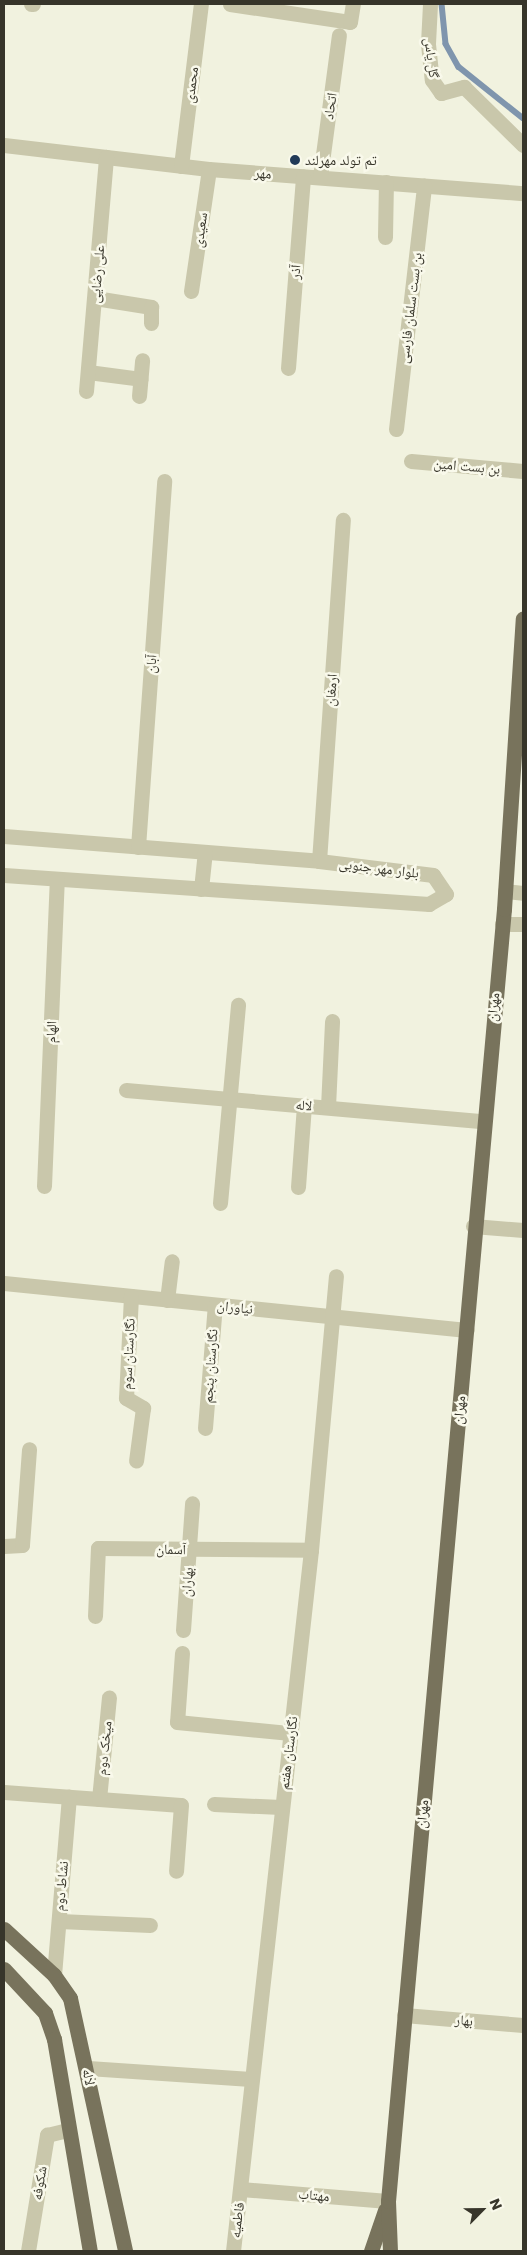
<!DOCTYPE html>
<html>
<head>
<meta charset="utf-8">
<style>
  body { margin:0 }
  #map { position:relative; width:527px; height:2255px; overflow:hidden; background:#f1f2df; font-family:Poppins,"Noto Naskh Arabic",sans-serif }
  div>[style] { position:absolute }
  .stream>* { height:5.5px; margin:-2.75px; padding:0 2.75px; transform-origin:2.75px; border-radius:2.75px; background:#7f95ad }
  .minor>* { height:15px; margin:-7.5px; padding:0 7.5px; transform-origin:7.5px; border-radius:7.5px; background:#c9c7ab }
  .major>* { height:15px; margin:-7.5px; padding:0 7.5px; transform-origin:7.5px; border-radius:7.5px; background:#78735c }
  .dots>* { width:14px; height:14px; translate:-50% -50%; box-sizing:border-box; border:2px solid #f9f9eb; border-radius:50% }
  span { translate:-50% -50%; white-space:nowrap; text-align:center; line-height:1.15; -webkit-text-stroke:5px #f9f9eb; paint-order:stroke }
  .street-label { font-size:14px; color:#37352a }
  .poi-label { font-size:14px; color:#37352a }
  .left { translate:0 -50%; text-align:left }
  .frame { position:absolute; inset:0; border:5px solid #37352a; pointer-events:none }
  .north { position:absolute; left:457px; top:2185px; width:50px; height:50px; -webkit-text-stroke:4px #f9f9eb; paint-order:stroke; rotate:67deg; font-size:14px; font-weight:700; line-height:20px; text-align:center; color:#37352a }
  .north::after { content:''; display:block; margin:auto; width:18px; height:22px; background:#37352a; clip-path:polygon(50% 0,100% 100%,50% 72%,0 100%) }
</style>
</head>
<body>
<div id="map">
  <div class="stream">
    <div style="left:442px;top:4px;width:40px;rotate:84.3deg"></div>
    <div style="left:446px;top:44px;width:26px;rotate:61deg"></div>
    <div style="left:459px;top:67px;width:82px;rotate:38.6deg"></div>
  </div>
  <div class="minor">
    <div style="left:31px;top:4px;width:2px"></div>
    <div style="left:230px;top:4px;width:121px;rotate:8.5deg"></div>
    <div style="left:350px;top:22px;width:18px;rotate:-81deg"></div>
    <div style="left:430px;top:4px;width:40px;rotate:92.9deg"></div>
    <div style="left:428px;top:44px;width:36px;rotate:84deg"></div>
    <div style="left:432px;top:80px;width:16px;rotate:55deg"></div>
    <div style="left:441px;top:93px;width:24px;rotate:-15deg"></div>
    <div style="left:464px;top:87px;width:83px;rotate:44.5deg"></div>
    <div style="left:4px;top:145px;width:206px;rotate:6.7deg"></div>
    <div style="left:209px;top:169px;width:315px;rotate:4.4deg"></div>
    <div style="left:181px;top:166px;width:163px;rotate:-83deg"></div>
    <div style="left:320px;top:177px;width:143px;rotate:-82.4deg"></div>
    <div style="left:385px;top:237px;width:55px;rotate:-89deg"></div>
    <div style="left:191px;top:291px;width:123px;rotate:-81.6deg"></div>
    <div style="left:95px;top:298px;width:57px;rotate:9.1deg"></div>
    <div style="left:151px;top:307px;width:16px;rotate:90deg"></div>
    <div style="left:288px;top:368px;width:192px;rotate:-85.5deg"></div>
    <div style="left:88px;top:372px;width:53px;rotate:7.5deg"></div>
    <div style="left:86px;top:391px;width:235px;rotate:-85.1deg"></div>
    <div style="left:139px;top:396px;width:36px;rotate:-85deg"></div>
    <div style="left:396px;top:429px;width:245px;rotate:-83.4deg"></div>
    <div style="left:411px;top:461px;width:112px;rotate:5.1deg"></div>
    <div style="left:4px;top:836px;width:316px;rotate:4.5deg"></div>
    <div style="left:319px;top:861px;width:115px;rotate:7deg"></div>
    <div style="left:433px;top:875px;width:23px;rotate:56deg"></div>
    <div style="left:446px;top:894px;width:20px;rotate:150deg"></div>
    <div style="left:429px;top:904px;width:426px;rotate:-176.1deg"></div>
    <div style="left:138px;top:847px;width:367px;rotate:-85.9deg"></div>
    <div style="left:319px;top:861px;width:342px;rotate:-86deg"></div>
    <div style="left:201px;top:889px;width:37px;rotate:-84deg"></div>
    <div style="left:505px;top:891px;width:18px;rotate:6deg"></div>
    <div style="left:502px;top:924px;width:21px"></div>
    <div style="left:126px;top:1090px;width:358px;rotate:5deg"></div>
    <div style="left:328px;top:1107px;width:86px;rotate:-87.3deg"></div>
    <div style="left:44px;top:1186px;width:307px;rotate:-87.6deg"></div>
    <div style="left:298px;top:1187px;width:82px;rotate:-85.8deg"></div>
    <div style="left:220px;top:1203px;width:199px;rotate:-84.8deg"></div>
    <div style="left:473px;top:1226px;width:50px;rotate:4.6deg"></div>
    <div style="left:4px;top:1283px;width:465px;rotate:5.8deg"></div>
    <div style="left:131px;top:1296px;width:102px;rotate:92.8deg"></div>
    <div style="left:126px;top:1398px;width:20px;rotate:30deg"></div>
    <div style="left:143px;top:1408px;width:53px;rotate:97.5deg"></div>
    <div style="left:167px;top:1300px;width:39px;rotate:-83deg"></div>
    <div style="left:205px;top:1428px;width:123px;rotate:-85.4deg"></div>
    <div style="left:4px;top:1546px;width:18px;rotate:-3deg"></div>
    <div style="left:22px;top:1545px;width:96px;rotate:-85.8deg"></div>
    <div style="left:95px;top:1616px;width:68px;rotate:-87.5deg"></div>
    <div style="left:98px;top:1548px;width:213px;rotate:0.5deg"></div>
    <div style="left:183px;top:1630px;width:127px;rotate:-85.9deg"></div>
    <div style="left:182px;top:1653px;width:69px;rotate:94.1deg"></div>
    <div style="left:177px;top:1722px;width:114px;rotate:5.6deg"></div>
    <div style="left:4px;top:1792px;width:177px;rotate:4.2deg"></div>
    <div style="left:181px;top:1805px;width:66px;rotate:94.3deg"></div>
    <div style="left:99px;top:1799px;width:102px;rotate:-84.4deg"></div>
    <div style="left:214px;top:1804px;width:67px;rotate:2.6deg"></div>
    <div style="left:59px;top:1921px;width:91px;rotate:2.5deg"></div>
    <div style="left:54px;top:1975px;width:179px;rotate:-85.2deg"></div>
    <div style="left:404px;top:2015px;width:119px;rotate:4.8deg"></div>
    <div style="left:88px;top:2068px;width:163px;rotate:3.9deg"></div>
    <div style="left:241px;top:2189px;width:147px;rotate:4.7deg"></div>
    <div style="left:28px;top:2251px;width:118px;rotate:-80.7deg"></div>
    <div style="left:47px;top:2135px;width:21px;rotate:-14deg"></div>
    <div style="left:233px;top:2251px;width:705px;rotate:-83.65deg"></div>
    <div style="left:311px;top:1550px;width:275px;rotate:-84.8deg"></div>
  </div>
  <div class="major">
    <div style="left:4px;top:1929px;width:68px;rotate:42.6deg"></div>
    <div style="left:54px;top:1975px;width:28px;rotate:55deg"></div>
    <div style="left:70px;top:1998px;width:259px;rotate:77.7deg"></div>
    <div style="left:4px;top:1969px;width:60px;rotate:47deg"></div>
    <div style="left:45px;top:2013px;width:28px;rotate:71deg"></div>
    <div style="left:54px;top:2039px;width:215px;rotate:80.4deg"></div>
    <div style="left:371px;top:2251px;width:43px;rotate:-71.1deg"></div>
    <div style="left:390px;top:2251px;width:50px;rotate:-92.3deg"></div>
    <div style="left:388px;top:2201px;width:1297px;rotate:-84.87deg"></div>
    <div style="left:504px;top:909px;width:291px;rotate:-86.3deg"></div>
  </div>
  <div class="dots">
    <div style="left:295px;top:160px;background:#213a57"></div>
  </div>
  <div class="street-label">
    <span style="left:432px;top:58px;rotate:83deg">گل یاس</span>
    <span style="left:191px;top:85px;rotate:-83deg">محمدی</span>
    <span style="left:330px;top:106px;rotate:-82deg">اتحاد</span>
    <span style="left:263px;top:173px;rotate:5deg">مهر</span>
    <span style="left:200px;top:230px;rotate:-82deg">سعیدی</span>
    <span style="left:295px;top:272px;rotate:-85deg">آذر</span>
    <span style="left:97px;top:274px;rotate:-85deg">علی رضایی</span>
    <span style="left:410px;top:308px;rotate:-83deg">بن بست سلمان فارسی</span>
    <span style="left:467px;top:466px;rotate:5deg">بن بست امین</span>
    <span style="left:151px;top:664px;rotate:-86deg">آبان</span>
    <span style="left:331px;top:690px;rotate:-86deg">ارمغان</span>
    <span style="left:379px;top:868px;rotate:7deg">بلوار مهر جنوبی</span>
    <span style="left:493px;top:1007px;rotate:-84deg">مهران</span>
    <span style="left:51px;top:1032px;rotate:-88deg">الهام</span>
    <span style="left:304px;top:1105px;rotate:5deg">لاله</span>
    <span style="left:235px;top:1307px;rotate:6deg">نیاوران</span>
    <span style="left:128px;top:1354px;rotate:-87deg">نگارستان سوم</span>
    <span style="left:210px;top:1366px;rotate:-86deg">نگارستان پنجم</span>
    <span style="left:459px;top:1410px;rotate:-85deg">مهران</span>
    <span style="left:171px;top:1549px;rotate:1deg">آسمان</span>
    <span style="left:187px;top:1582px;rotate:-86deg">بهاران</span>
    <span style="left:104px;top:1748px;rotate:-84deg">میخک دوم</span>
    <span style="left:288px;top:1753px;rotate:-83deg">نگارستان هفتم</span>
    <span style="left:422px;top:1814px;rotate:-85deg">مهران</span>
    <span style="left:61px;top:1886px;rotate:-85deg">نشاط دوم</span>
    <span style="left:464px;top:2020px;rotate:5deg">بهار</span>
    <span style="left:89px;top:2077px;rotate:78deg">لاله</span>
    <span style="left:39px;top:2183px;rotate:-81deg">شکوفه</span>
    <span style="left:314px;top:2195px;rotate:5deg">مهتاب</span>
    <span style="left:237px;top:2220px;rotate:-83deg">فاطمیه</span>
  </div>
  <div class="poi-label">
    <span class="left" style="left:305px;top:160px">تم تولد مهرلند</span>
  </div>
  <div class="frame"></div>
  <div class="north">N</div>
</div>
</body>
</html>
